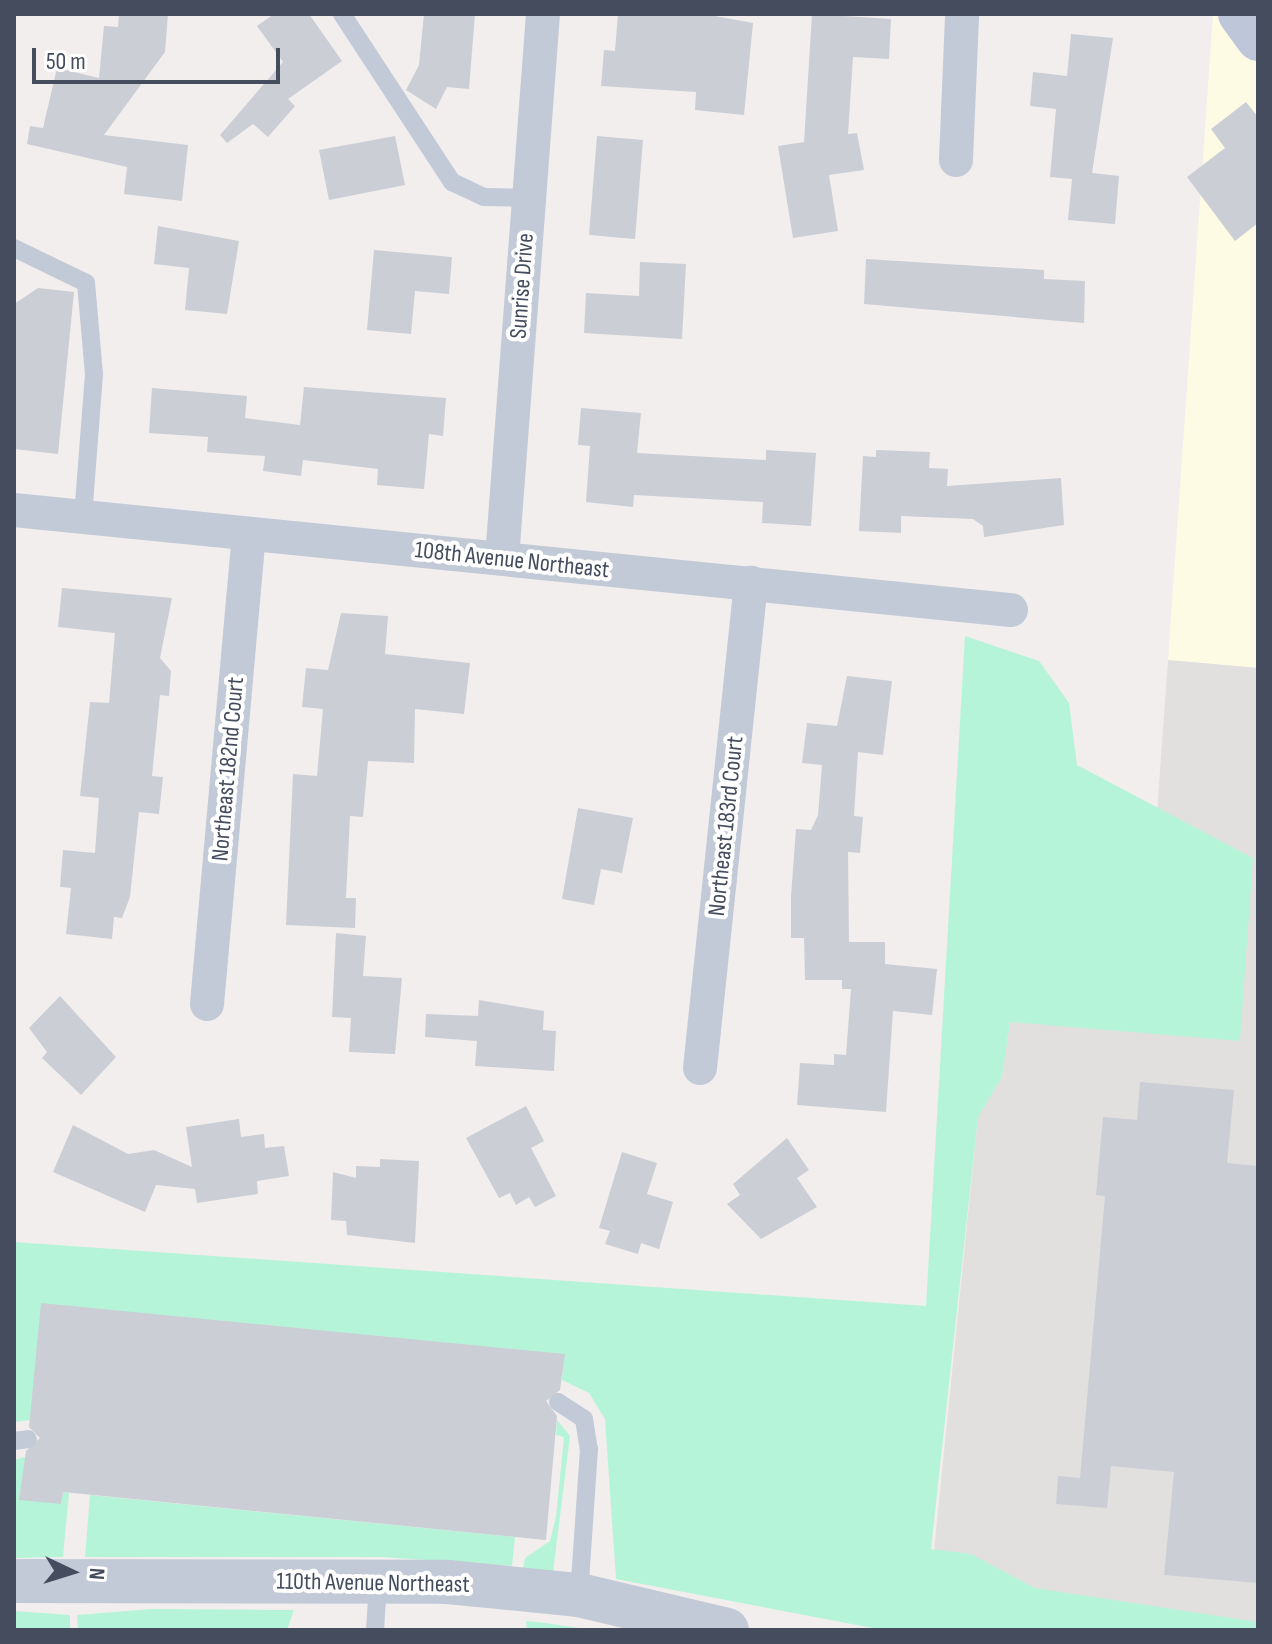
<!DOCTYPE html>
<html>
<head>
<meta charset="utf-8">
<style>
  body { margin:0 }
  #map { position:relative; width:1272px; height:1644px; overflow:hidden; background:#f1eeed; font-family:"Sofia Sans Condensed",sans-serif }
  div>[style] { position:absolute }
  .commercial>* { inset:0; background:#fefbe4 }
  .education>* { inset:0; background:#e2dfdf }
  .green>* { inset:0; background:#b6f4d9 }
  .building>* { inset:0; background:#ccced6 }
  .service>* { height:18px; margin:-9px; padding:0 9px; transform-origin:9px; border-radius:9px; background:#c2c9d7 }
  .minor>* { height:34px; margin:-17px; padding:0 17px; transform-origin:17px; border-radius:17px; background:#c2c9d7 }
  .tertiary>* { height:44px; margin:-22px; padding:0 22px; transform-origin:22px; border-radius:22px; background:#c2c9d7 }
  .secondary>* { height:44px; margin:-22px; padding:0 22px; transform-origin:22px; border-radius:22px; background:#bec6d9 }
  span { translate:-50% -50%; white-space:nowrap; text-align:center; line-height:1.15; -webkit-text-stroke:8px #fff; paint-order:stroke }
  .street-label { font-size:24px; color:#444c5d }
  .frame { position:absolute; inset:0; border:16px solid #444c5d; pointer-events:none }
  .north { position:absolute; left:32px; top:1532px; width:80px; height:80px; -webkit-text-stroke:6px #fff; paint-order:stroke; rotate:94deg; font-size:22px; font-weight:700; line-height:32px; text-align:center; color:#444c5d }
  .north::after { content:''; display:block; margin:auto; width:28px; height:36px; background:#444c5d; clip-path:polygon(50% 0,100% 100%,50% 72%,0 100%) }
  .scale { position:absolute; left:32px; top:48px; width:248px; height:36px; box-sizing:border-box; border:4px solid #444c5d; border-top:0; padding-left:10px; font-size:24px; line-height:28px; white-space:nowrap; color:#444c5d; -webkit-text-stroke:6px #fff; paint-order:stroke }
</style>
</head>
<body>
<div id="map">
  <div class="commercial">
    <div style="clip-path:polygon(1213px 14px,1240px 14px,1258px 39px,1258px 668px,1168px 660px)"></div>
  </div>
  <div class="education">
    <div style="clip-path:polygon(1168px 660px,1258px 668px,1258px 1630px,926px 1630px,978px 1116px,1002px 1077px,1010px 1022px,1147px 952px)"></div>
  </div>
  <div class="green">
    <div style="clip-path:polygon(965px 636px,1039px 661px,1069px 703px,1077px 765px,1253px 858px,1240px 1041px,1010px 1022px,1002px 1077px,978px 1117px,931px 1549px,971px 1554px,1035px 1588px,1258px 1622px,1258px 1630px,883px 1630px,616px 1579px,605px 1419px,589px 1393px,562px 1380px,564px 1355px,14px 1422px,14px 1242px,926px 1306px)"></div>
    <div style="clip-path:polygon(557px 1420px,570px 1436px,553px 1572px,523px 1568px,525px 1558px,550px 1541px,556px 1517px,564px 1437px,556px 1435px)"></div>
    <div style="clip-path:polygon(25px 1457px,61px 1504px,63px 1492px,69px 1493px,63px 1557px,14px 1558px,14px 1460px)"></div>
    <div style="clip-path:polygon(90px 1495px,515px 1537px,512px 1566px,381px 1557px,85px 1557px)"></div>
    <div style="clip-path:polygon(152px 1609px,274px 1610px,294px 1610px,287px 1630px,78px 1630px,77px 1615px)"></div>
    <div style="clip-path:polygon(14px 1611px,70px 1615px,70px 1630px,14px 1630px)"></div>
    <div style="clip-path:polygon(526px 1621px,538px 1622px,593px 1630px,527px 1630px)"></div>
  </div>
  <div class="building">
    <div style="clip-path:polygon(119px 14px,168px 14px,165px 52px,104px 135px,188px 145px,182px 201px,124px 194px,127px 167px,27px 144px,30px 126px,43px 128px,57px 68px,99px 78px,104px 26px,118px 27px)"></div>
    <div style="clip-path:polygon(274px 14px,309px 14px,342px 61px,288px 99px,295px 106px,268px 137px,253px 124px,227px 143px,220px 135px,283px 62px,257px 26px)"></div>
    <div style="clip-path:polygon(424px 14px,475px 14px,469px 89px,447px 87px,436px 109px,406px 90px,419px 65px)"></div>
    <div style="clip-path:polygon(618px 14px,704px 14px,753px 23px,744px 115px,695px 110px,696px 92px,601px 86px,604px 50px,615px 51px)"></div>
    <div style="clip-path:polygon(812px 14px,891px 19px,889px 59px,853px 57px,848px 134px,857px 133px,864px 170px,829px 175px,838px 231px,793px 238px,778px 146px,804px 142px)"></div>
    <div style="clip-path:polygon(1071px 34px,1113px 38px,1092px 173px,1119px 176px,1115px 224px,1068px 220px,1072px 179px,1050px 177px,1056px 109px,1030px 106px,1033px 72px,1067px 76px)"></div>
    <div style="clip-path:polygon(1246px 102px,1258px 117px,1258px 223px,1235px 241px,1187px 177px,1225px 148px,1211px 129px)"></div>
    <div style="clip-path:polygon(395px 136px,405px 185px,329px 200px,319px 150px)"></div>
    <div style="clip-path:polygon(597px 136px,643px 140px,635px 239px,589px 235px)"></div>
    <div style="clip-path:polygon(158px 226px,239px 241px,227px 314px,185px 310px,189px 268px,154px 264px)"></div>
    <div style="clip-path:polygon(374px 250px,452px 257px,449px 294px,415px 291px,411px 334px,367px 330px)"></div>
    <div style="clip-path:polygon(866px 259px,1044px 270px,1044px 279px,1085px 281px,1084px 323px,864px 304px)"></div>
    <div style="clip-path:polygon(640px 262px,686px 264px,682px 339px,584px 333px,586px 293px,639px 296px)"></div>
    <div style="clip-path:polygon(38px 288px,74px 292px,58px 454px,14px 449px,14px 304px)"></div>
    <div style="clip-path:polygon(304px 387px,446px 398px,443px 436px,429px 434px,424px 489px,377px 485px,378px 469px,303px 460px,301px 476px,263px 471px,265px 456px,207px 452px,208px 437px,149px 433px,152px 388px,247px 396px,245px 418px,300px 425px)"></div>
    <div style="clip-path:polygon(581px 408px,641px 413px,637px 453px,766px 460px,766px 450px,816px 453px,811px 526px,762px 523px,763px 502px,634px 495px,633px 507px,586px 502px,590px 446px,578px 445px)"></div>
    <div style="clip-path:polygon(876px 450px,930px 452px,929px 468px,948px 469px,947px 486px,1061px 478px,1064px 525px,984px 537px,983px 526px,973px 519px,901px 516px,901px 533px,859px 531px,863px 456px,876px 457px)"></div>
    <div style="clip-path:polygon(62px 588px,172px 598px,160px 658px,171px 671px,169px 696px,160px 695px,152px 776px,163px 777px,159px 814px,139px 812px,130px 897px,122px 918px,114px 917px,112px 939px,66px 934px,71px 888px,60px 887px,63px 850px,95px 853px,99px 798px,80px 796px,90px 702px,109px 703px,115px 633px,58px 627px)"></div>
    <div style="clip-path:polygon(341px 613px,388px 616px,385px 654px,470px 663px,464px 714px,415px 709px,414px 763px,368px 761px,363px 817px,350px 816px,346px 898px,356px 898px,355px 928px,286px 925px,293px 774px,317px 776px,323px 709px,302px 707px,306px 668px,328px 670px)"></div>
    <div style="clip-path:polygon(847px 676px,892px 681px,883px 755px,858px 752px,854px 816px,863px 817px,860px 853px,848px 852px,849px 942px,885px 942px,885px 964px,937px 969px,932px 1015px,893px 1011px,886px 1112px,797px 1105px,800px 1063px,834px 1065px,834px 1054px,846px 1055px,851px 989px,842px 989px,842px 980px,805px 980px,804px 938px,791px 938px,791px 896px,796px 829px,811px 830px,818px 815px,822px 765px,802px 763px,807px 723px,837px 726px)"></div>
    <div style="clip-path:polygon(578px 808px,633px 818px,622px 873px,601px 869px,594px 905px,562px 899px)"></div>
    <div style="clip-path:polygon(336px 933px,366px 936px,363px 976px,402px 978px,395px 1054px,349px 1052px,351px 1018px,332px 1017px)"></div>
    <div style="clip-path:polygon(60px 996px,116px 1057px,81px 1095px,42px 1058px,47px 1052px,29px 1028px)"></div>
    <div style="clip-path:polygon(479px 1000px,544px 1011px,543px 1030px,556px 1031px,554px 1071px,475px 1066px,477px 1041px,425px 1037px,426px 1014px,478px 1016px)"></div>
    <div style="clip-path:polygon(1140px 1082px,1234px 1090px,1227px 1163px,1258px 1166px,1258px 1583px,1164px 1575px,1174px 1472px,1111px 1466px,1107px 1508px,1056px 1504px,1058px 1476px,1080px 1478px,1105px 1196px,1096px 1195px,1103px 1117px,1137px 1120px)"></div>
    <div style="clip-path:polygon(526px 1106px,544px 1141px,531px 1148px,556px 1196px,535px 1207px,529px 1197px,516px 1205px,510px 1193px,499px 1198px,466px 1138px)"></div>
    <div style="clip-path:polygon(239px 1119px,241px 1137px,264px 1134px,265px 1148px,284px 1146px,289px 1176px,257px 1181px,258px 1194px,197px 1203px,195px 1189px,156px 1185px,145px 1212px,53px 1172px,73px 1125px,128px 1154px,154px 1150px,192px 1167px,186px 1127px)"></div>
    <div style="clip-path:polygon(787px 1138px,809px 1170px,797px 1178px,817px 1207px,761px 1239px,727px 1204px,740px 1195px,733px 1184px)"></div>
    <div style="clip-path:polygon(622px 1152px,657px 1163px,647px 1194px,673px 1202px,659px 1249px,641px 1243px,638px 1254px,605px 1244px,610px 1231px,599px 1228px)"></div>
    <div style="clip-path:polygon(380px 1159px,419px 1161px,415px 1243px,347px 1235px,346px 1221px,331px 1220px,333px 1172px,356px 1178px,356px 1166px,380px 1167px)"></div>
    <div style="clip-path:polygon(41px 1303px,565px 1354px,560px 1390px,546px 1401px,557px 1416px,546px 1540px,63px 1492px,61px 1504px,19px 1500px,26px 1451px,40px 1438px,29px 1427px)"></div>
  </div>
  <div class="service">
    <div style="left:342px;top:14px;width:201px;rotate:56.8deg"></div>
    <div style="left:452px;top:182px;width:35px;rotate:25deg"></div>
    <div style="left:484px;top:197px;width:45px;rotate:1.3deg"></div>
    <div style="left:14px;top:248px;width:80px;rotate:25.9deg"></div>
    <div style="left:86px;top:283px;width:91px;rotate:85deg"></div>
    <div style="left:94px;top:374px;width:143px;rotate:94.4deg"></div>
    <div style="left:558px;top:1402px;width:31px;rotate:33deg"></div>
    <div style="left:584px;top:1419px;width:30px;rotate:81deg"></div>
    <div style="left:589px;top:1449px;width:146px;rotate:93.9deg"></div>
    <div style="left:14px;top:1441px;width:14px;rotate:-8deg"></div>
    <div style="left:375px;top:1630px;width:47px;rotate:-86.3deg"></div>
  </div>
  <div class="minor">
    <div style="left:956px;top:160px;width:146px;rotate:-87.6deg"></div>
    <div style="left:14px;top:510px;width:1002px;rotate:5.73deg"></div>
    <div style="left:502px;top:558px;width:546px;rotate:-85.69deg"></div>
    <div style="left:207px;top:1004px;width:472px;rotate:-84.9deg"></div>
    <div style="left:700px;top:1068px;width:488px;rotate:-84deg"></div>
  </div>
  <div class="tertiary">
    <div style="left:14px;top:1581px;width:434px;rotate:0.1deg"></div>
    <div style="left:448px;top:1582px;width:132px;rotate:5.7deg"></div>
    <div style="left:579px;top:1595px;width:152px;rotate:13.3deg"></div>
  </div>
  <div class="secondary">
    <div style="left:1240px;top:14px;width:31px;rotate:54deg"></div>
  </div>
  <div class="street-label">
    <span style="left:522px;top:286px;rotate:-86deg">Sunrise Drive</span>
    <span style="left:512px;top:560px;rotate:6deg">108th Avenue Northeast</span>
    <span style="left:228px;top:769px;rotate:-85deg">Northeast 182nd Court</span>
    <span style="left:726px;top:826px;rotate:-84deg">Northeast 183rd Court</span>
    <span style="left:373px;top:1583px;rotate:1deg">110th Avenue Northeast</span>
  </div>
  <div class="frame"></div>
  <div class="north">N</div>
  <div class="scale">50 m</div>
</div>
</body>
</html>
